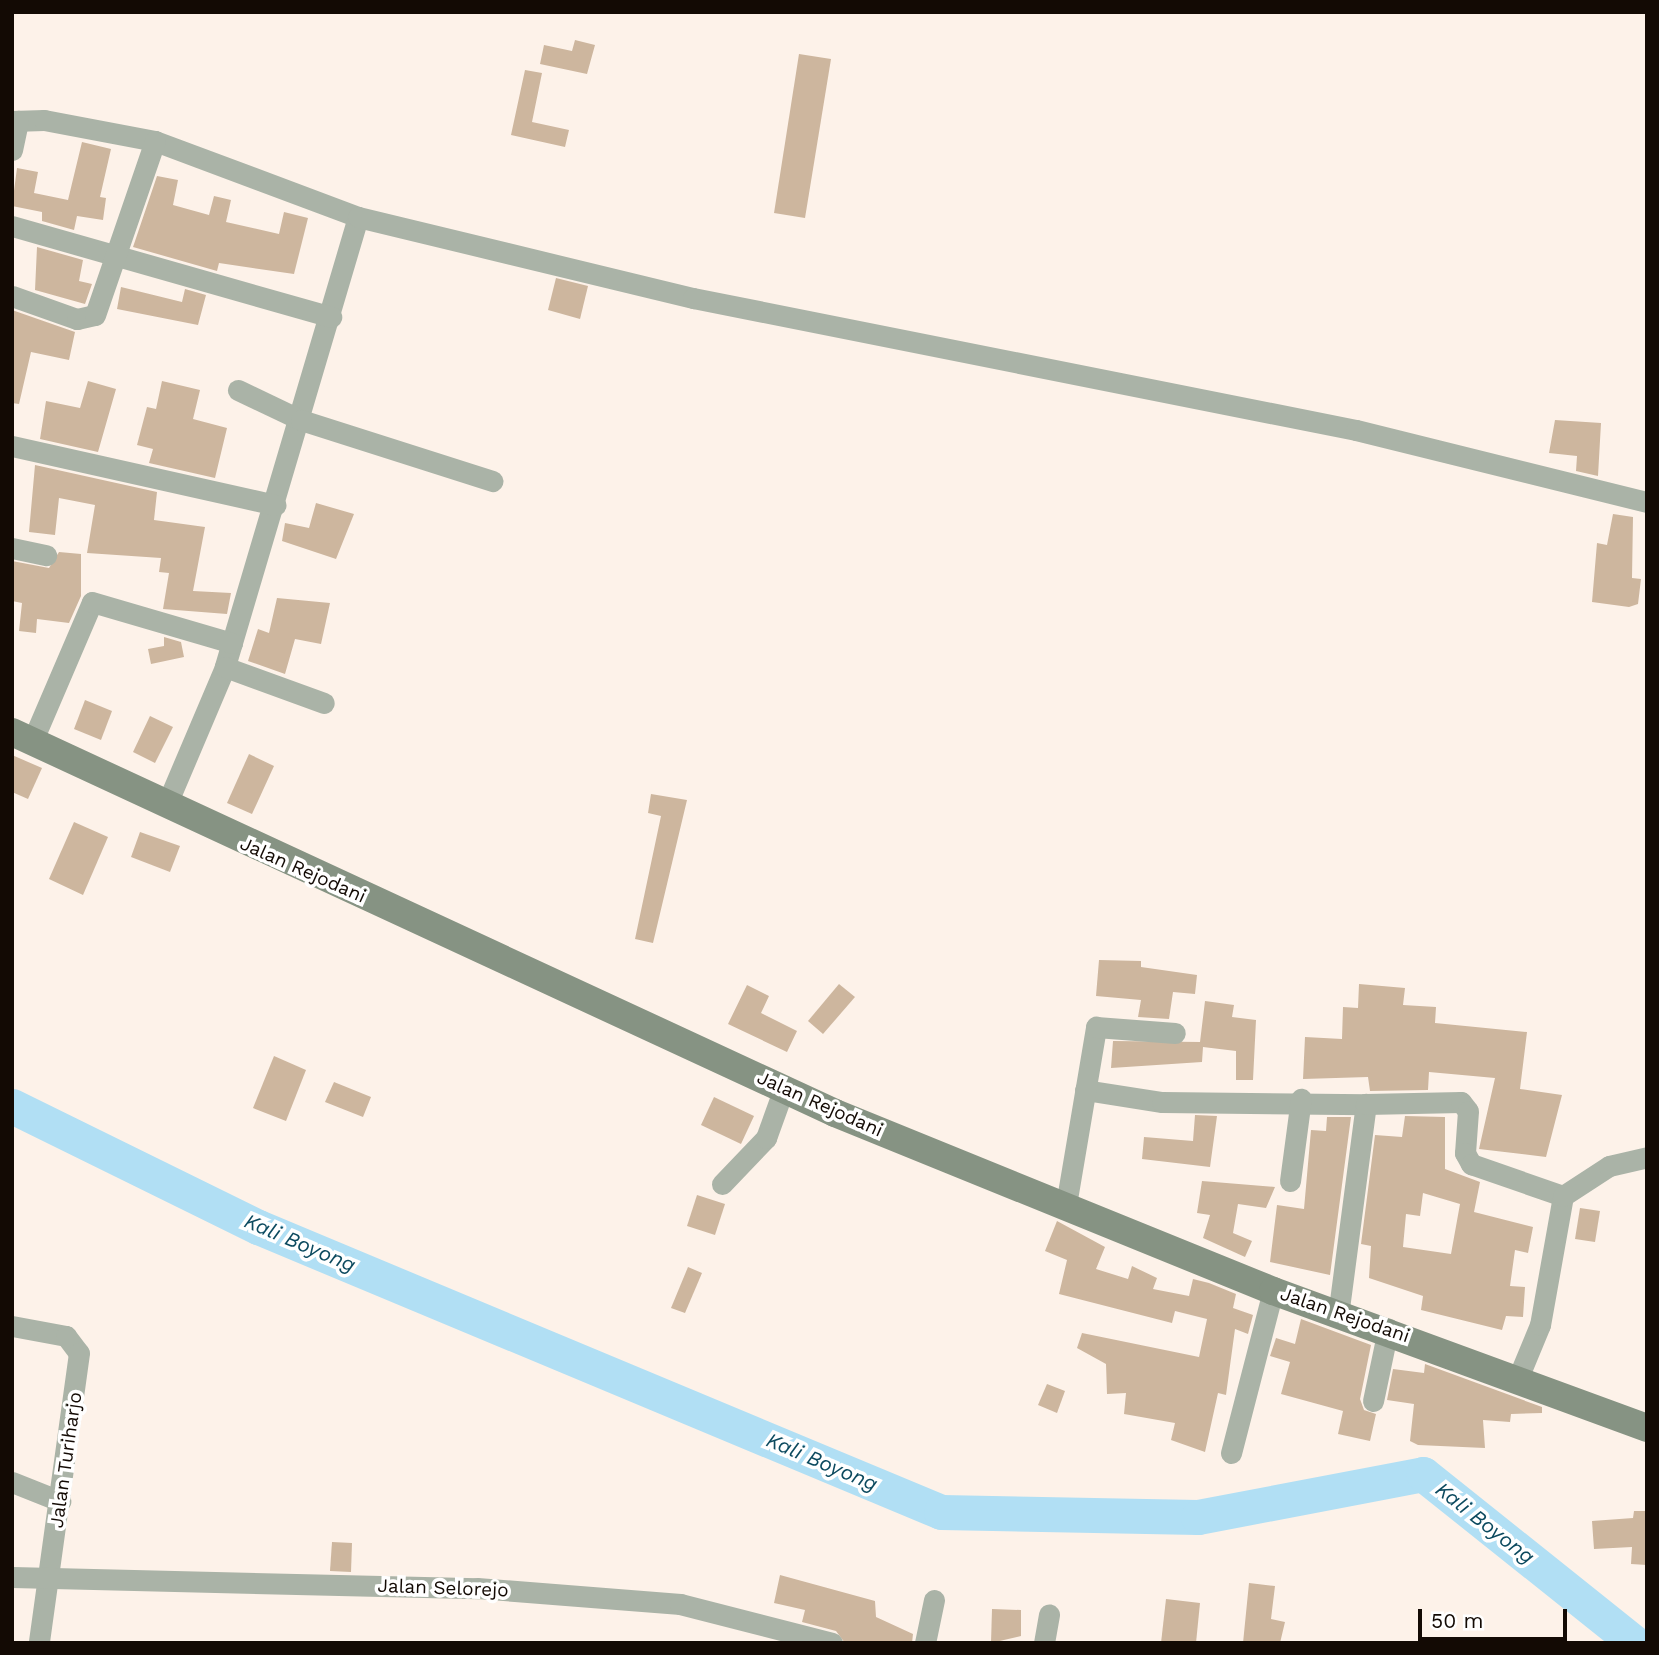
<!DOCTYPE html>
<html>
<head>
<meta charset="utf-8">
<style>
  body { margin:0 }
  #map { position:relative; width:1659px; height:1655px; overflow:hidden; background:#fdf2e9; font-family:"Work Sans",sans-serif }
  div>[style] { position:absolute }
  .river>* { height:35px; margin:-17.5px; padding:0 17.5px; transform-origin:17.5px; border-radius:17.5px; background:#b1dff4 }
  .building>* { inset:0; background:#cdb69e }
  .minor>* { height:21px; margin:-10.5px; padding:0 10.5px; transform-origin:10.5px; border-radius:10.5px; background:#aab3a7 }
  .secondary>* { height:28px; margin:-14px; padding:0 14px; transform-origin:14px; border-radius:14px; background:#869383 }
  span { translate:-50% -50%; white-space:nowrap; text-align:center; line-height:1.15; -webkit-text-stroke:7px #fff; paint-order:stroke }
  .street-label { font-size:19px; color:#130a04 }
  .water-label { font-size:21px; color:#0c4a5f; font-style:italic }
  .frame { position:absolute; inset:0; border:14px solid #130a04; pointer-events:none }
  .scale { position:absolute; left:1418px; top:1609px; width:149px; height:32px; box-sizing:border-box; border:4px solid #130a04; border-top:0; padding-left:9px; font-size:21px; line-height:24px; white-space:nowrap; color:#130a04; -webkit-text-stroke:5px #fff; paint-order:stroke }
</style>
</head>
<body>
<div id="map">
  <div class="river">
    <div style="left:12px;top:1106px;width:274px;rotate:26.2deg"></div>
    <div style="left:258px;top:1227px;width:740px;rotate:22.65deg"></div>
    <div style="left:941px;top:1512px;width:257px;rotate:1.1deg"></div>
    <div style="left:1198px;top:1517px;width:229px;rotate:-10.8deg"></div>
    <div style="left:1423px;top:1474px;width:271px;rotate:38.6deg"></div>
  </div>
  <div class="building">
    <div style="clip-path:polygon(575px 40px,595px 45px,587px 74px,540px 64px,544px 45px,572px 51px)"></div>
    <div style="clip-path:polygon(799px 54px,831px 59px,805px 218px,774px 213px)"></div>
    <div style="clip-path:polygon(525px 70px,542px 73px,532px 122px,569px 130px,565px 147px,511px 135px)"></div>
    <div style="clip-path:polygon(82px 142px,111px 149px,100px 197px,106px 198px,103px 220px,77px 216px,74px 230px,42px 221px,42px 212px,12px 206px,17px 168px,38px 172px,34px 193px,68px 200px)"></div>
    <div style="clip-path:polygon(157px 176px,178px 180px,173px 205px,209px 215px,214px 196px,231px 200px,226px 222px,279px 234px,284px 212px,308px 218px,294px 274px,219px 263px,217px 271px,133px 247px)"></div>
    <div style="clip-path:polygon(37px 247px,83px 260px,79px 281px,92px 284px,85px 304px,35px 290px)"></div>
    <div style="clip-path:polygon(556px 278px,588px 286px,580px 319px,548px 310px)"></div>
    <div style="clip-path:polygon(121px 287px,182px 302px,185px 289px,206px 295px,198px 325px,117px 309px)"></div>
    <div style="clip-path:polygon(12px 310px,75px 332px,69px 360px,31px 352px,19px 404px,12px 403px)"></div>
    <div style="clip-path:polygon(88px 381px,116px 389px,98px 452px,40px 439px,46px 401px,80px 408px)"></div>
    <div style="clip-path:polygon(162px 381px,200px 390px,193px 419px,227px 428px,215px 478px,149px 463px,153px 449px,137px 445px,147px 407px,156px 409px)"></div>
    <div style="clip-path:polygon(1555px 420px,1601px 423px,1598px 476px,1576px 471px,1577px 456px,1549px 453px)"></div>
    <div style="clip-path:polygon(35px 465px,157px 492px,154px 520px,205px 527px,193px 591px,231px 593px,227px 614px,163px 609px,169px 573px,159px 572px,161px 558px,87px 553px,95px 505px,59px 498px,55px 535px,29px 532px)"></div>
    <div style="clip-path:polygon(316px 503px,354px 514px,336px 559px,282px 541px,285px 523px,309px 528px)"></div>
    <div style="clip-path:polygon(1613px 514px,1633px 517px,1632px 578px,1641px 579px,1638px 604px,1629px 607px,1592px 602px,1597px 543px,1607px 545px)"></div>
    <div style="clip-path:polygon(59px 552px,81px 554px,81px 596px,69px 623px,37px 619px,36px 633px,19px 631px,22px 603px,12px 601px,12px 561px,49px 568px)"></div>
    <div style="clip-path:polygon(277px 598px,330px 603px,321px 644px,295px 639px,285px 674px,248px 661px,258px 629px,269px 633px)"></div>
    <div style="clip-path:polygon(164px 637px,181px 642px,184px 657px,151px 664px,148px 649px,164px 646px)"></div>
    <div style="clip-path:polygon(85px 700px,112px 711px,101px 740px,74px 729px)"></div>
    <div style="clip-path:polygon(150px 716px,173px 727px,155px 763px,133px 752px)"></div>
    <div style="clip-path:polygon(249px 754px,274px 766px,252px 814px,227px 803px)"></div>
    <div style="clip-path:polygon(12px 755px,42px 768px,28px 799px,12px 792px)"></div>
    <div style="clip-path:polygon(651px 794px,687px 800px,653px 943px,635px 939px,661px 816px,648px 813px)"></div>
    <div style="clip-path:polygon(74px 822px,108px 837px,83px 895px,49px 879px)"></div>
    <div style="clip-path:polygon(140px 832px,180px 846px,170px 872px,131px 857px)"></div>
    <div style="clip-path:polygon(1099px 960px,1141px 961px,1141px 967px,1197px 975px,1195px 994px,1173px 992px,1169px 1019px,1138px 1017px,1141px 1000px,1096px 996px)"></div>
    <div style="clip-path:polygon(839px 984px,855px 997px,823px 1034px,808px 1021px)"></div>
    <div style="clip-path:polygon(1359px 984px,1405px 988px,1403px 1005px,1436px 1007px,1435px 1023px,1527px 1032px,1520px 1089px,1562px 1095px,1546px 1157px,1479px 1149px,1495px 1078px,1429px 1072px,1428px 1090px,1370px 1091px,1368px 1077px,1303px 1079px,1305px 1037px,1342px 1039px,1343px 1007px,1358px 1008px)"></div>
    <div style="clip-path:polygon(747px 985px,769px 996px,761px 1013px,797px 1031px,787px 1052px,728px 1024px)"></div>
    <div style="clip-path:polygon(1205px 1001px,1234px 1005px,1232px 1017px,1256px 1020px,1253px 1080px,1236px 1080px,1236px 1051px,1203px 1047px,1202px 1062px,1111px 1068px,1113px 1041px,1200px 1042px)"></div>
    <div style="clip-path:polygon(274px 1056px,306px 1070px,286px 1121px,253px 1108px)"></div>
    <div style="clip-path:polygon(334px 1082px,371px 1097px,363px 1117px,325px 1102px)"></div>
    <div style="clip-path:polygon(714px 1097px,754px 1116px,741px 1144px,701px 1125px)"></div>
    <div style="clip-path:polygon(1195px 1115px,1217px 1116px,1210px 1167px,1142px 1159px,1144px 1137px,1193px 1141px)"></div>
    <div style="clip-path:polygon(evenodd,1405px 1116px,1445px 1117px,1445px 1169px,1480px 1182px,1474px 1212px,1533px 1227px,1528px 1253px,1515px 1250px,1510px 1286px,1525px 1287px,1523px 1317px,1506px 1316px,1502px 1330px,1421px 1310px,1423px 1296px,1369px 1278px,1371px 1246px,1361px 1244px,1375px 1135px,1402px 1137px,1405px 1116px,1423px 1193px,1460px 1204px,1451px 1254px,1403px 1247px,1406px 1214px,1420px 1216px,1423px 1193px)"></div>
    <div style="clip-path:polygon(1327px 1117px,1351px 1117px,1330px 1275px,1270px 1262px,1277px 1205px,1304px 1209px,1311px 1130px,1326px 1131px)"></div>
    <div style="clip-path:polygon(1202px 1181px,1275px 1187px,1266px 1208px,1238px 1204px,1233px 1233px,1252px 1241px,1245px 1257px,1203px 1238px,1210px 1215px,1197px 1213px)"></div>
    <div style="clip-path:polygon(697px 1195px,725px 1204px,715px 1235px,687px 1226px)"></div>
    <div style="clip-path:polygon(1580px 1208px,1600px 1211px,1595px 1242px,1575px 1239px)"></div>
    <div style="clip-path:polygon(1057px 1221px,1105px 1247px,1096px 1269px,1128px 1279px,1132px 1266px,1157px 1278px,1153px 1289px,1189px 1296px,1193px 1279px,1209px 1283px,1236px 1294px,1233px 1308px,1253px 1315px,1248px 1334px,1235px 1329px,1226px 1395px,1218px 1393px,1205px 1452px,1171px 1440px,1175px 1423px,1124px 1414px,1126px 1393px,1107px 1394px,1106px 1364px,1077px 1348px,1082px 1333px,1199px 1357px,1207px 1319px,1175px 1311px,1172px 1323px,1059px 1294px,1067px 1260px,1045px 1251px)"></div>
    <div style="clip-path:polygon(688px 1267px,702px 1273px,685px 1313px,671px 1308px)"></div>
    <div style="clip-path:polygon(1301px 1319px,1371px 1345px,1360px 1399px,1364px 1410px,1376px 1414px,1370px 1441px,1338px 1434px,1343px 1411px,1281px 1394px,1290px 1362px,1270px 1356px,1276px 1338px,1295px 1344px)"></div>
    <div style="clip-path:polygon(1425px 1364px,1542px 1407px,1542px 1413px,1511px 1414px,1510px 1422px,1483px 1420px,1485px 1448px,1418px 1445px,1410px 1441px,1414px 1404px,1387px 1400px,1393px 1369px,1424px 1373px)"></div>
    <div style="clip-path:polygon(1047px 1384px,1065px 1391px,1057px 1413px,1038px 1405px)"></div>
    <div style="clip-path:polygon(1634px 1511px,1647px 1511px,1647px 1565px,1631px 1564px,1632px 1547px,1594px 1549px,1592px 1521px,1633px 1518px)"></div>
    <div style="clip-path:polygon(332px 1542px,352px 1543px,351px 1572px,330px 1571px)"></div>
    <div style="clip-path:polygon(780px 1575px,875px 1601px,876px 1617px,913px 1634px,912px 1643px,845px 1643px,836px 1631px,802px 1622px,805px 1610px,774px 1603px)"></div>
    <div style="clip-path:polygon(1249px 1583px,1275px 1586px,1271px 1619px,1285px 1622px,1280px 1643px,1243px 1643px)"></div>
    <div style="clip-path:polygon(1166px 1599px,1200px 1603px,1196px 1643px,1161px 1643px)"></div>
    <div style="clip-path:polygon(992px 1609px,1021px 1610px,1021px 1636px,991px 1643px)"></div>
  </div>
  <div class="minor">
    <div style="left:12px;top:121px;width:32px;rotate:-2deg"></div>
    <div style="left:44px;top:120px;width:113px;rotate:10.7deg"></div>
    <div style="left:155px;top:141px;width:217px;rotate:20.5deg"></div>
    <div style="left:358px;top:217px;width:469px;rotate:106.5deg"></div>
    <div style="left:225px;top:667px;width:151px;rotate:113deg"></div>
    <div style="left:12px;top:150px;width:30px;rotate:-78deg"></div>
    <div style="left:358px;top:217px;width:345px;rotate:13.6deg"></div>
    <div style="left:693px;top:298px;width:676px;rotate:11.26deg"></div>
    <div style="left:1356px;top:430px;width:300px;rotate:13.9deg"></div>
    <div style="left:12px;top:226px;width:332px;rotate:15.9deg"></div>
    <div style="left:12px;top:296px;width:69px;rotate:19.5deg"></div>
    <div style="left:77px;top:319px;width:18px;rotate:-13deg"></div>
    <div style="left:95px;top:315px;width:184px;rotate:-71deg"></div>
    <div style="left:238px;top:390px;width:70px;rotate:25.5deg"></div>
    <div style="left:301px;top:420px;width:201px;rotate:17.7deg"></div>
    <div style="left:12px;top:446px;width:270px;rotate:12.6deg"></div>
    <div style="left:12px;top:548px;width:35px;rotate:12deg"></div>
    <div style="left:225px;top:667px;width:105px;rotate:20deg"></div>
    <div style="left:32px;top:742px;width:152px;rotate:-66.8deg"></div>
    <div style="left:92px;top:602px;width:146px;rotate:16.3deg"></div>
    <div style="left:1085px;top:1090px;width:78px;rotate:8.9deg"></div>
    <div style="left:1162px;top:1102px;width:204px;rotate:0.6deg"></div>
    <div style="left:1290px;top:1181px;width:83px;rotate:-82.4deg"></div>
    <div style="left:722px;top:1184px;width:64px;rotate:-46.3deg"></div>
    <div style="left:766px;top:1138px;width:53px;rotate:-70.2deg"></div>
    <div style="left:1066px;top:1205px;width:181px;rotate:-80.4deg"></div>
    <div style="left:1096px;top:1027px;width:79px;rotate:4.3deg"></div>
    <div style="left:1338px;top:1316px;width:214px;rotate:-82.5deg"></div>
    <div style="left:1366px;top:1104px;width:95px;rotate:-1.2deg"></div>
    <div style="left:1461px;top:1102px;width:11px;rotate:52deg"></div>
    <div style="left:1468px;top:1111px;width:42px;rotate:94.1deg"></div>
    <div style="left:1465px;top:1153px;width:13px;rotate:61deg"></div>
    <div style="left:1471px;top:1164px;width:97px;rotate:19.2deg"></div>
    <div style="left:12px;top:1326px;width:55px;rotate:10.5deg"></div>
    <div style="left:66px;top:1336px;width:21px;rotate:53deg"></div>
    <div style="left:79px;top:1353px;width:293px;rotate:97.9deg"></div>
    <div style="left:1518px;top:1378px;width:57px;rotate:-67.5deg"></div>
    <div style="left:1540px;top:1325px;width:131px;rotate:-79.9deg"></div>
    <div style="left:1563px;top:1196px;width:55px;rotate:-33.1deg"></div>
    <div style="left:1609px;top:1166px;width:39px;rotate:-13deg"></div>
    <div style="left:1373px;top:1401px;width:74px;rotate:-78.2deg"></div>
    <div style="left:1231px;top:1453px;width:167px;rotate:-75.5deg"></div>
    <div style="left:12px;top:1482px;width:52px;rotate:21.6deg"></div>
    <div style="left:12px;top:1577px;width:465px;rotate:1.4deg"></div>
    <div style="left:477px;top:1588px;width:204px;rotate:4.5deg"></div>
    <div style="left:680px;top:1604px;width:157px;rotate:14.4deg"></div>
    <div style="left:925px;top:1643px;width:44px;rotate:-78.2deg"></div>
    <div style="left:1044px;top:1643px;width:29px;rotate:-80deg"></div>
  </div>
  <div class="secondary">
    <div style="left:12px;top:732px;width:907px;rotate:24.84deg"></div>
    <div style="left:835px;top:1113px;width:473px;rotate:22.1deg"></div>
    <div style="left:1273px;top:1291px;width:398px;rotate:20.1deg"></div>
  </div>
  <div class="street-label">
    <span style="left:303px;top:870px;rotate:24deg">Jalan Rejodani</span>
    <span style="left:820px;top:1104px;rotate:24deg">Jalan Rejodani</span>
    <span style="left:1345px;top:1315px;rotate:19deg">Jalan Rejodani</span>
    <span style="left:66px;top:1460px;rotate:-82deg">Jalan Turiharjo</span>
    <span style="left:443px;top:1588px;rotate:2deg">Jalan Selorejo</span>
  </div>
  <div class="water-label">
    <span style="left:300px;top:1243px;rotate:23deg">Kali Boyong</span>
    <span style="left:822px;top:1462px;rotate:23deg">Kali Boyong</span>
    <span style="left:1485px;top:1523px;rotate:38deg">Kali Boyong</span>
  </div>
  <div class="frame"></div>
  <div class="scale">50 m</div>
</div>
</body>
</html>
